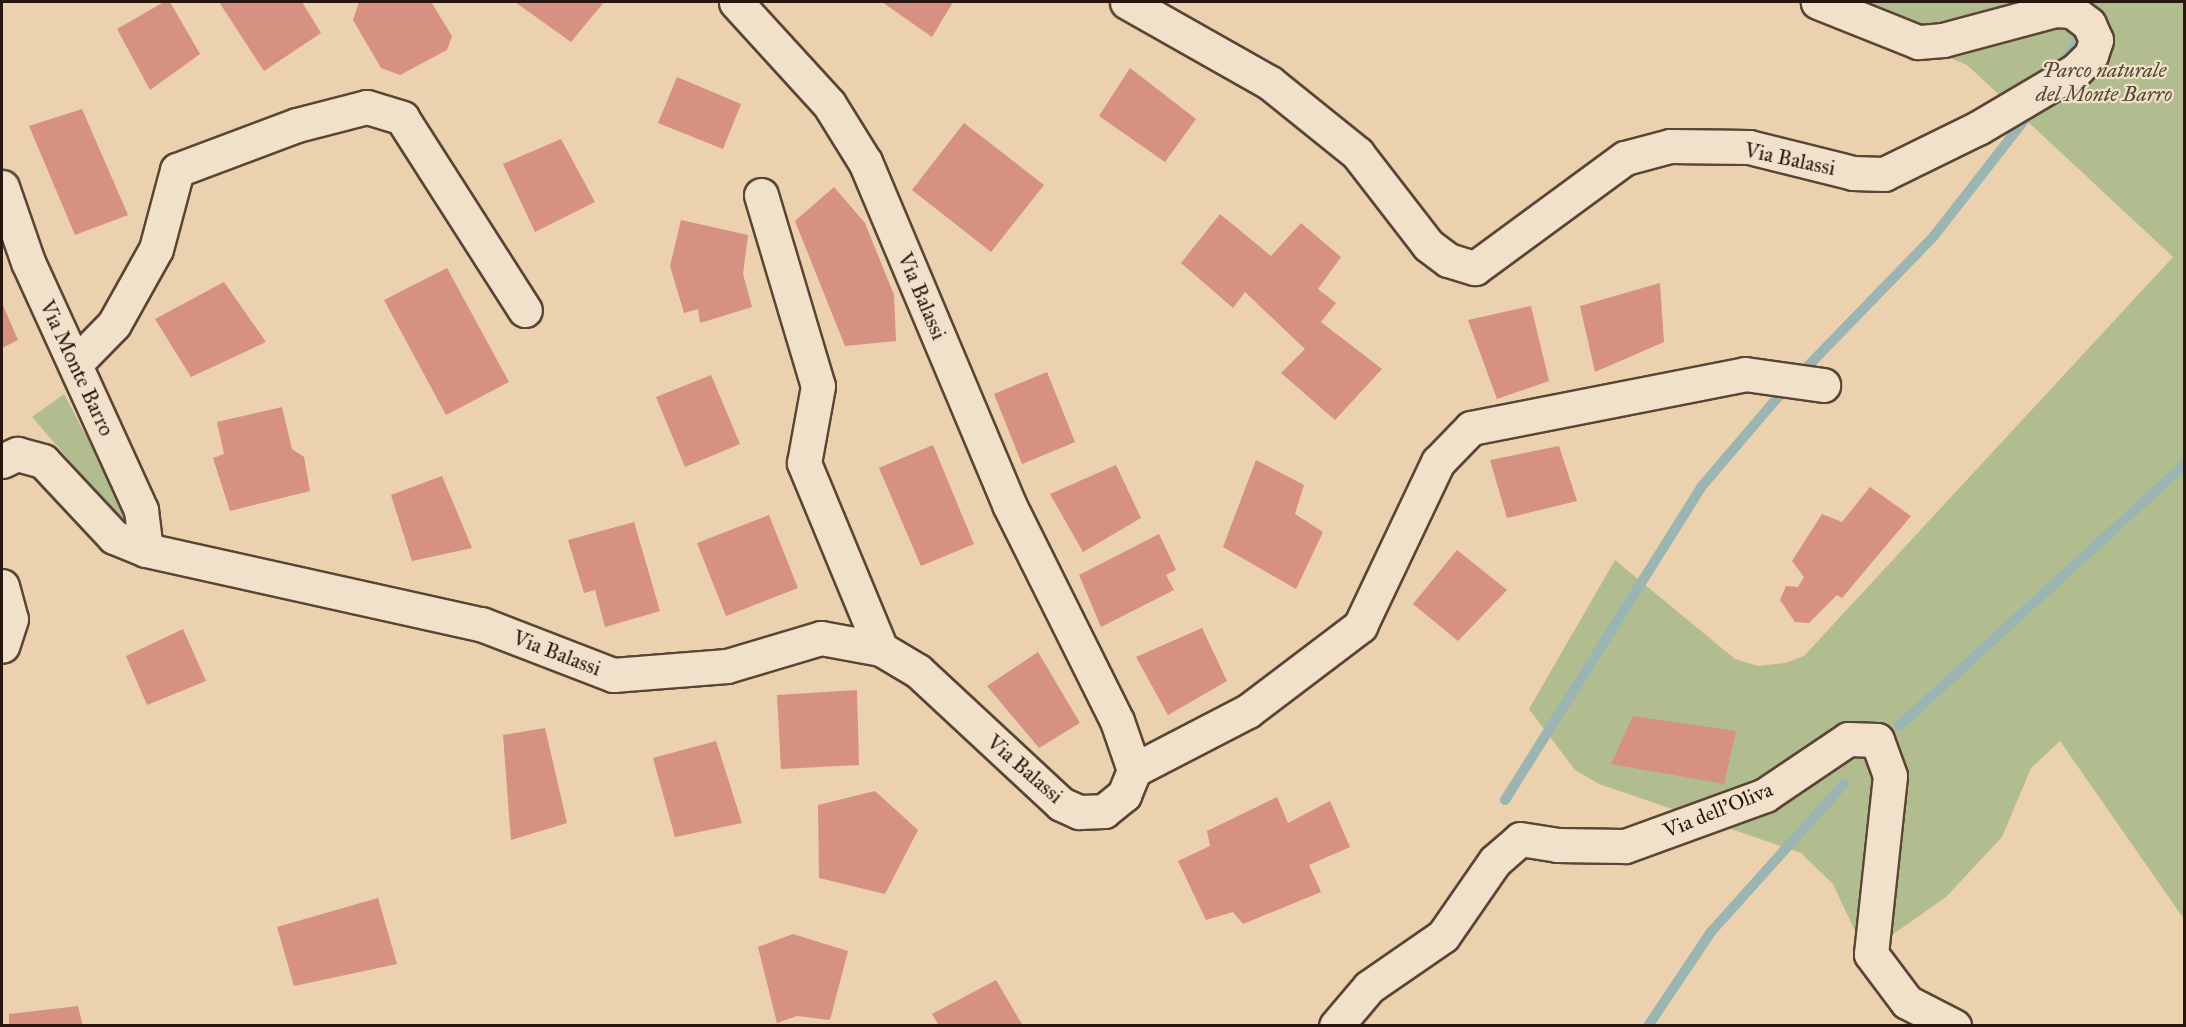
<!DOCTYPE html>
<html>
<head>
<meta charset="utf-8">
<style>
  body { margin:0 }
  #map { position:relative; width:2186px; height:1027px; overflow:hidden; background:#ebd1ae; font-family:"IM FELL Great Primer",serif }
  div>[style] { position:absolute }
  .green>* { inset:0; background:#b2bd8f }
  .stream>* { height:10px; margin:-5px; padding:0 5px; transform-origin:5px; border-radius:5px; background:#9bb5b3 }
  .building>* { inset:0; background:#d69182 }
  .roads { filter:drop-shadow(2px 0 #5a4536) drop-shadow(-2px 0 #5a4536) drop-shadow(0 2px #5a4536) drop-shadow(0 -2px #5a4536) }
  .minor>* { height:33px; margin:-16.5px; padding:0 16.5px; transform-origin:16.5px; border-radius:16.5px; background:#f2e1ca }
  span { translate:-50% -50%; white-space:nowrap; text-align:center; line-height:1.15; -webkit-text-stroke:4.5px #f2e1ca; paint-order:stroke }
  .park-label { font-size:21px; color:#524835; font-style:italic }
  .street-label { font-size:21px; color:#29160e }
  .frame { position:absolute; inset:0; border:3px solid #29160e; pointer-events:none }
</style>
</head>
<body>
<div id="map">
  <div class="green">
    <div style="clip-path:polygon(1818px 2px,2184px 2px,2184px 919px,2060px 741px,2031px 768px,2002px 837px,1946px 897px,1889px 937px,1856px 933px,1833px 884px,1801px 853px,1599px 784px,1575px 770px,1529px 709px,1615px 560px,1735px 659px,1758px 666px,1785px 663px,1804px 656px,2173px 257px,1967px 65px)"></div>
    <div style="clip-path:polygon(64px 394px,127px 513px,129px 523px,125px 525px,32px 417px)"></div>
  </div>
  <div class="stream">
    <div style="left:2063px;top:64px;width:34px;rotate:-58deg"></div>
    <div style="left:2081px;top:35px;width:34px;rotate:-75deg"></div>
    <div style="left:1899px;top:726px;width:386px;rotate:-42.5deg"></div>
    <div style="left:1505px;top:800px;width:371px;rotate:-57.9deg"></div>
    <div style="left:1702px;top:486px;width:117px;rotate:-49.5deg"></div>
    <div style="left:1778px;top:397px;width:224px;rotate:-45.9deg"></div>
    <div style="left:1934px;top:236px;width:161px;rotate:-52.1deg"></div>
    <div style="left:1648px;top:1026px;width:113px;rotate:-56.2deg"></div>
    <div style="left:1711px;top:932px;width:199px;rotate:-48.1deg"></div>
  </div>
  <div class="building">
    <div style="clip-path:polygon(164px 2px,170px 2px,200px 54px,150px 90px,117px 29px)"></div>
    <div style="clip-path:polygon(219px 2px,302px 2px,321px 33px,264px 71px)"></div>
    <div style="clip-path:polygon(359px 2px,431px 2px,452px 36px,447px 50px,400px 75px,381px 68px,353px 20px)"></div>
    <div style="clip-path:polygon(515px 2px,604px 2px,571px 42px)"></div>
    <div style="clip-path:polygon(882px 2px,953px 2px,932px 37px)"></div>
    <div style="clip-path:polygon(1130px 68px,1196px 119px,1165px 162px,1099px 116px)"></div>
    <div style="clip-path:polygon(677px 77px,741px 104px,723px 149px,658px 123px)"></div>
    <div style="clip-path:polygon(82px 109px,128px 215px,75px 235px,29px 126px)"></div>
    <div style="clip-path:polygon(964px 123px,1044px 185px,991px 252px,912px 190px)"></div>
    <div style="clip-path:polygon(561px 139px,595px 202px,535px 232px,503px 164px)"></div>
    <div style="clip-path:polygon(834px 187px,865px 223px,894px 295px,896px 341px,845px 346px,795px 221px)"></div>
    <div style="clip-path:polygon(1220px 214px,1271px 256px,1301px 223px,1341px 257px,1318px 289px,1336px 303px,1321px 322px,1382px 369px,1335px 420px,1281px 373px,1305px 349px,1245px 292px,1233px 308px,1181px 263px)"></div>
    <div style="clip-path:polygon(681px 220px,748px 235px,743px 274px,752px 307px,700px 323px,698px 309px,684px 313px,670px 266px)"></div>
    <div style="clip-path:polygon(447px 268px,509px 382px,446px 415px,384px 300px)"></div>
    <div style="clip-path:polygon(224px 282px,266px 342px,191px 377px,155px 319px)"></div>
    <div style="clip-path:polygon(1660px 283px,1664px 342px,1595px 372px,1580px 306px)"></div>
    <div style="clip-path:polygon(2px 303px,18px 340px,2px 348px)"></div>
    <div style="clip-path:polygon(1531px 306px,1549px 381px,1497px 399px,1468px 320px)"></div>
    <div style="clip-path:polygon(1047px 372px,1075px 442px,1022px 464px,994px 394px)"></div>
    <div style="clip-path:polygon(711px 375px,740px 444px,685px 467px,656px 397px)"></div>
    <div style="clip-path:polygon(282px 407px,292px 449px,304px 457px,310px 491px,230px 511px,213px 458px,224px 454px,217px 422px)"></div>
    <div style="clip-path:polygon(933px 445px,974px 544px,921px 566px,879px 468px)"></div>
    <div style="clip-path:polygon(1559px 446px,1577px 501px,1507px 518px,1490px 460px)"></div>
    <div style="clip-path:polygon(1256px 460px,1304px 485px,1295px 514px,1323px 532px,1296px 589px,1223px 547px)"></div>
    <div style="clip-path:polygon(1116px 465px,1141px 518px,1083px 552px,1050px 494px)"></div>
    <div style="clip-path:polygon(442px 476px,472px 548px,412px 561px,391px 495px)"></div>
    <div style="clip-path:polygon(1870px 487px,1911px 516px,1842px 598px,1837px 595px,1809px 623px,1795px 622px,1780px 600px,1786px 586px,1798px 587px,1804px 577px,1792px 561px,1822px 514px,1842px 522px)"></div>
    <div style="clip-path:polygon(769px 515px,798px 588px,726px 616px,697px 543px)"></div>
    <div style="clip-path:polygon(634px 522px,660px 611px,605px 627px,595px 590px,584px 593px,568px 540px)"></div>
    <div style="clip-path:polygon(1159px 534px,1176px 570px,1166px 575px,1174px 590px,1101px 627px,1079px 575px)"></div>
    <div style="clip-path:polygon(1457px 550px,1507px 590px,1458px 641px,1413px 604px)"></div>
    <div style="clip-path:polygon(1202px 628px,1227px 681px,1168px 715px,1136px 657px)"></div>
    <div style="clip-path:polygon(183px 629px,206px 681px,147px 705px,126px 656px)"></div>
    <div style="clip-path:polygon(1038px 652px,1080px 723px,1039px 748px,987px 686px)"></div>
    <div style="clip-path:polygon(857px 690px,859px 765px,781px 769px,777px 695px)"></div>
    <div style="clip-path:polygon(1633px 716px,1736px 731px,1724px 784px,1611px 764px)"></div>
    <div style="clip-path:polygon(545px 728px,567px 823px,511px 840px,503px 735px)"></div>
    <div style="clip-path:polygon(716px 741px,742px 823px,675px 837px,653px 758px)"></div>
    <div style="clip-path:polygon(875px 791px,918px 830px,885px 894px,819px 878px,818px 805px)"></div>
    <div style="clip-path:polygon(1277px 797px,1288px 823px,1330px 801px,1350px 847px,1309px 865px,1321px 892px,1243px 924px,1233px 912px,1206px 920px,1178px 861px,1210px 846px,1207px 831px)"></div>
    <div style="clip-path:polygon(378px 898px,397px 964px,294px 986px,277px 927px)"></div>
    <div style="clip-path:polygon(793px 934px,848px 951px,830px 1020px,797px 1016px,777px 1023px,758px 947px)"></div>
    <div style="clip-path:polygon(996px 980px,1023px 1026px,939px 1026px,932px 1014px)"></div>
    <div style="clip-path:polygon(78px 1006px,83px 1026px,9px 1026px,9px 1014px)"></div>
  </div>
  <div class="roads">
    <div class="minor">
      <div style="left:1127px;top:2px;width:164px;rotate:29.5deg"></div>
      <div style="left:1270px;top:83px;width:112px;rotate:38.8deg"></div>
      <div style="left:1357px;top:153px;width:116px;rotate:52.3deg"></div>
      <div style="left:1428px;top:245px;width:25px;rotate:37deg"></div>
      <div style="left:1448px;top:260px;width:28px;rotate:17deg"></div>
      <div style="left:1475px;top:268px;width:186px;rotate:-36.3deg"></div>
      <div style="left:1625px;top:158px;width:47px;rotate:-14.9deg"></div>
      <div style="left:1670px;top:146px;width:79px;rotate:0.7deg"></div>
      <div style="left:1749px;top:147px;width:107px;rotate:14deg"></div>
      <div style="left:1853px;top:173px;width:31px;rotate:2deg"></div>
      <div style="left:1884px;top:174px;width:105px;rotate:-26.1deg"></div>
      <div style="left:1978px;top:128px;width:114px;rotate:-30.6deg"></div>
      <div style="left:2076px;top:70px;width:21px;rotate:-45deg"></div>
      <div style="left:2091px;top:55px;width:16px;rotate:-72deg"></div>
      <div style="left:2096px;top:40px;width:17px;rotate:-114deg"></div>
      <div style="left:2089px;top:24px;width:21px;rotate:-143deg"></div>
      <div style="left:2072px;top:11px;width:17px;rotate:-177deg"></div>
      <div style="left:2055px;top:10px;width:116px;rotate:165deg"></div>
      <div style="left:1943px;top:40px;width:25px;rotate:175deg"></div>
      <div style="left:1918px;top:42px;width:108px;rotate:-158.2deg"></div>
      <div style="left:2px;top:187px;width:79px;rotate:70.9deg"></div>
      <div style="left:28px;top:262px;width:273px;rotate:65.5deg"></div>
      <div style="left:141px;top:510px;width:40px;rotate:82.9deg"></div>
      <div style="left:761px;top:195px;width:199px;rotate:73.4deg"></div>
      <div style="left:818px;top:386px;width:78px;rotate:100.3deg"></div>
      <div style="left:804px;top:463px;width:201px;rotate:67.5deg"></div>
      <div style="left:75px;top:364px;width:56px;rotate:-45.7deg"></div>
      <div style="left:114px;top:324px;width:86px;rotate:-60.8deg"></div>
      <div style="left:156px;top:249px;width:82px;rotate:-75.1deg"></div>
      <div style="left:177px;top:170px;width:128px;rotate:-20.6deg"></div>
      <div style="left:297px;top:125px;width:72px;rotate:-14.4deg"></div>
      <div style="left:367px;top:107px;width:37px;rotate:17deg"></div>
      <div style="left:402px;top:118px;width:228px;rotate:57.4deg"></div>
      <div style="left:2px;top:461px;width:17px;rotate:-25deg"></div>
      <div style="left:17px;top:454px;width:27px;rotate:15deg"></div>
      <div style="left:43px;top:461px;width:104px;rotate:46.9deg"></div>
      <div style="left:114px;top:537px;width:35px;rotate:22deg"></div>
      <div style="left:146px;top:550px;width:343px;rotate:12.5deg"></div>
      <div style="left:481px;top:624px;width:142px;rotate:21.1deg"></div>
      <div style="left:613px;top:675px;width:114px;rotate:-4.5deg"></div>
      <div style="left:727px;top:666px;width:98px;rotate:-16.6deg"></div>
      <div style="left:821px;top:638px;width:61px;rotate:10.4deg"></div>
      <div style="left:881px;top:649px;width:43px;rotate:30.7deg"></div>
      <div style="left:918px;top:671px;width:195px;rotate:42.9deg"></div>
      <div style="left:1061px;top:804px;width:20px;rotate:24deg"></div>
      <div style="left:1079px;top:812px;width:25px;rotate:-2deg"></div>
      <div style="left:1104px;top:811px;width:26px;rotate:-39deg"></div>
      <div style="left:1124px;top:795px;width:27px;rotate:-68deg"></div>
      <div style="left:1134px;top:770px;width:52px;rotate:-109.1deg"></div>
      <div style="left:1117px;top:721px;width:242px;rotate:-116.5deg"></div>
      <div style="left:1009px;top:504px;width:371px;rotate:-112.8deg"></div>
      <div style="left:865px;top:162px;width:68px;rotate:-121.8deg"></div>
      <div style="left:829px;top:104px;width:138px;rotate:-132.4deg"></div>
      <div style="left:2px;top:586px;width:34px;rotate:75deg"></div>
      <div style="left:11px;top:619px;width:28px;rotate:108deg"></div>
      <div style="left:1134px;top:770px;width:128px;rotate:-27.4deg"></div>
      <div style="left:1248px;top:711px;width:141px;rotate:-37.2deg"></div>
      <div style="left:1360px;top:626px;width:182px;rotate:-64.6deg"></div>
      <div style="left:1438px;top:462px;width:47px;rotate:-45.9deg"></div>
      <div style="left:1471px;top:428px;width:279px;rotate:-11.1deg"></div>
      <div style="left:1745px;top:374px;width:79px;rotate:8deg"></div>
      <div style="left:1336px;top:1026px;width:51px;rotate:-49.8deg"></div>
      <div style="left:1369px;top:987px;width:90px;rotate:-34.6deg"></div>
      <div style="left:1443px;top:936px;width:91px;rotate:-55.3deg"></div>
      <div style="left:1495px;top:861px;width:33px;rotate:-41deg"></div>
      <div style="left:1520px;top:839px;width:37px;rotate:9deg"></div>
      <div style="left:1557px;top:845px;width:68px;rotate:0.8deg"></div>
      <div style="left:1625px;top:846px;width:149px;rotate:-20deg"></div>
      <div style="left:1765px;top:795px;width:100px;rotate:-34deg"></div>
      <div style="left:1848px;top:739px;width:29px;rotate:2deg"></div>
      <div style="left:1877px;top:740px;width:38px;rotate:70deg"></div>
      <div style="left:1890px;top:776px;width:179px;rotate:96.1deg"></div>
      <div style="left:1871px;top:954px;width:60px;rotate:53.1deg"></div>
      <div style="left:1907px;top:1002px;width:53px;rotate:27.1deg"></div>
    </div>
  </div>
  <div class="park-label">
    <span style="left:2104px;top:82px">Parco naturale<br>del Monte Barro</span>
  </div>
  <div class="street-label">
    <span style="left:1790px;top:159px;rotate:12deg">Via Balassi</span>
    <span style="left:922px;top:296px;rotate:67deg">Via Balassi</span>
    <span style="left:77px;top:368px;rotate:65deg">Via Monte Barro</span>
    <span style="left:557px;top:653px;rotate:21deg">Via Balassi</span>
    <span style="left:1025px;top:769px;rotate:41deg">Via Balassi</span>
    <span style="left:1718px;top:810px;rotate:-22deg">Via dell'Oliva</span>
  </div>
  <div class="frame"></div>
</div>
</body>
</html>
